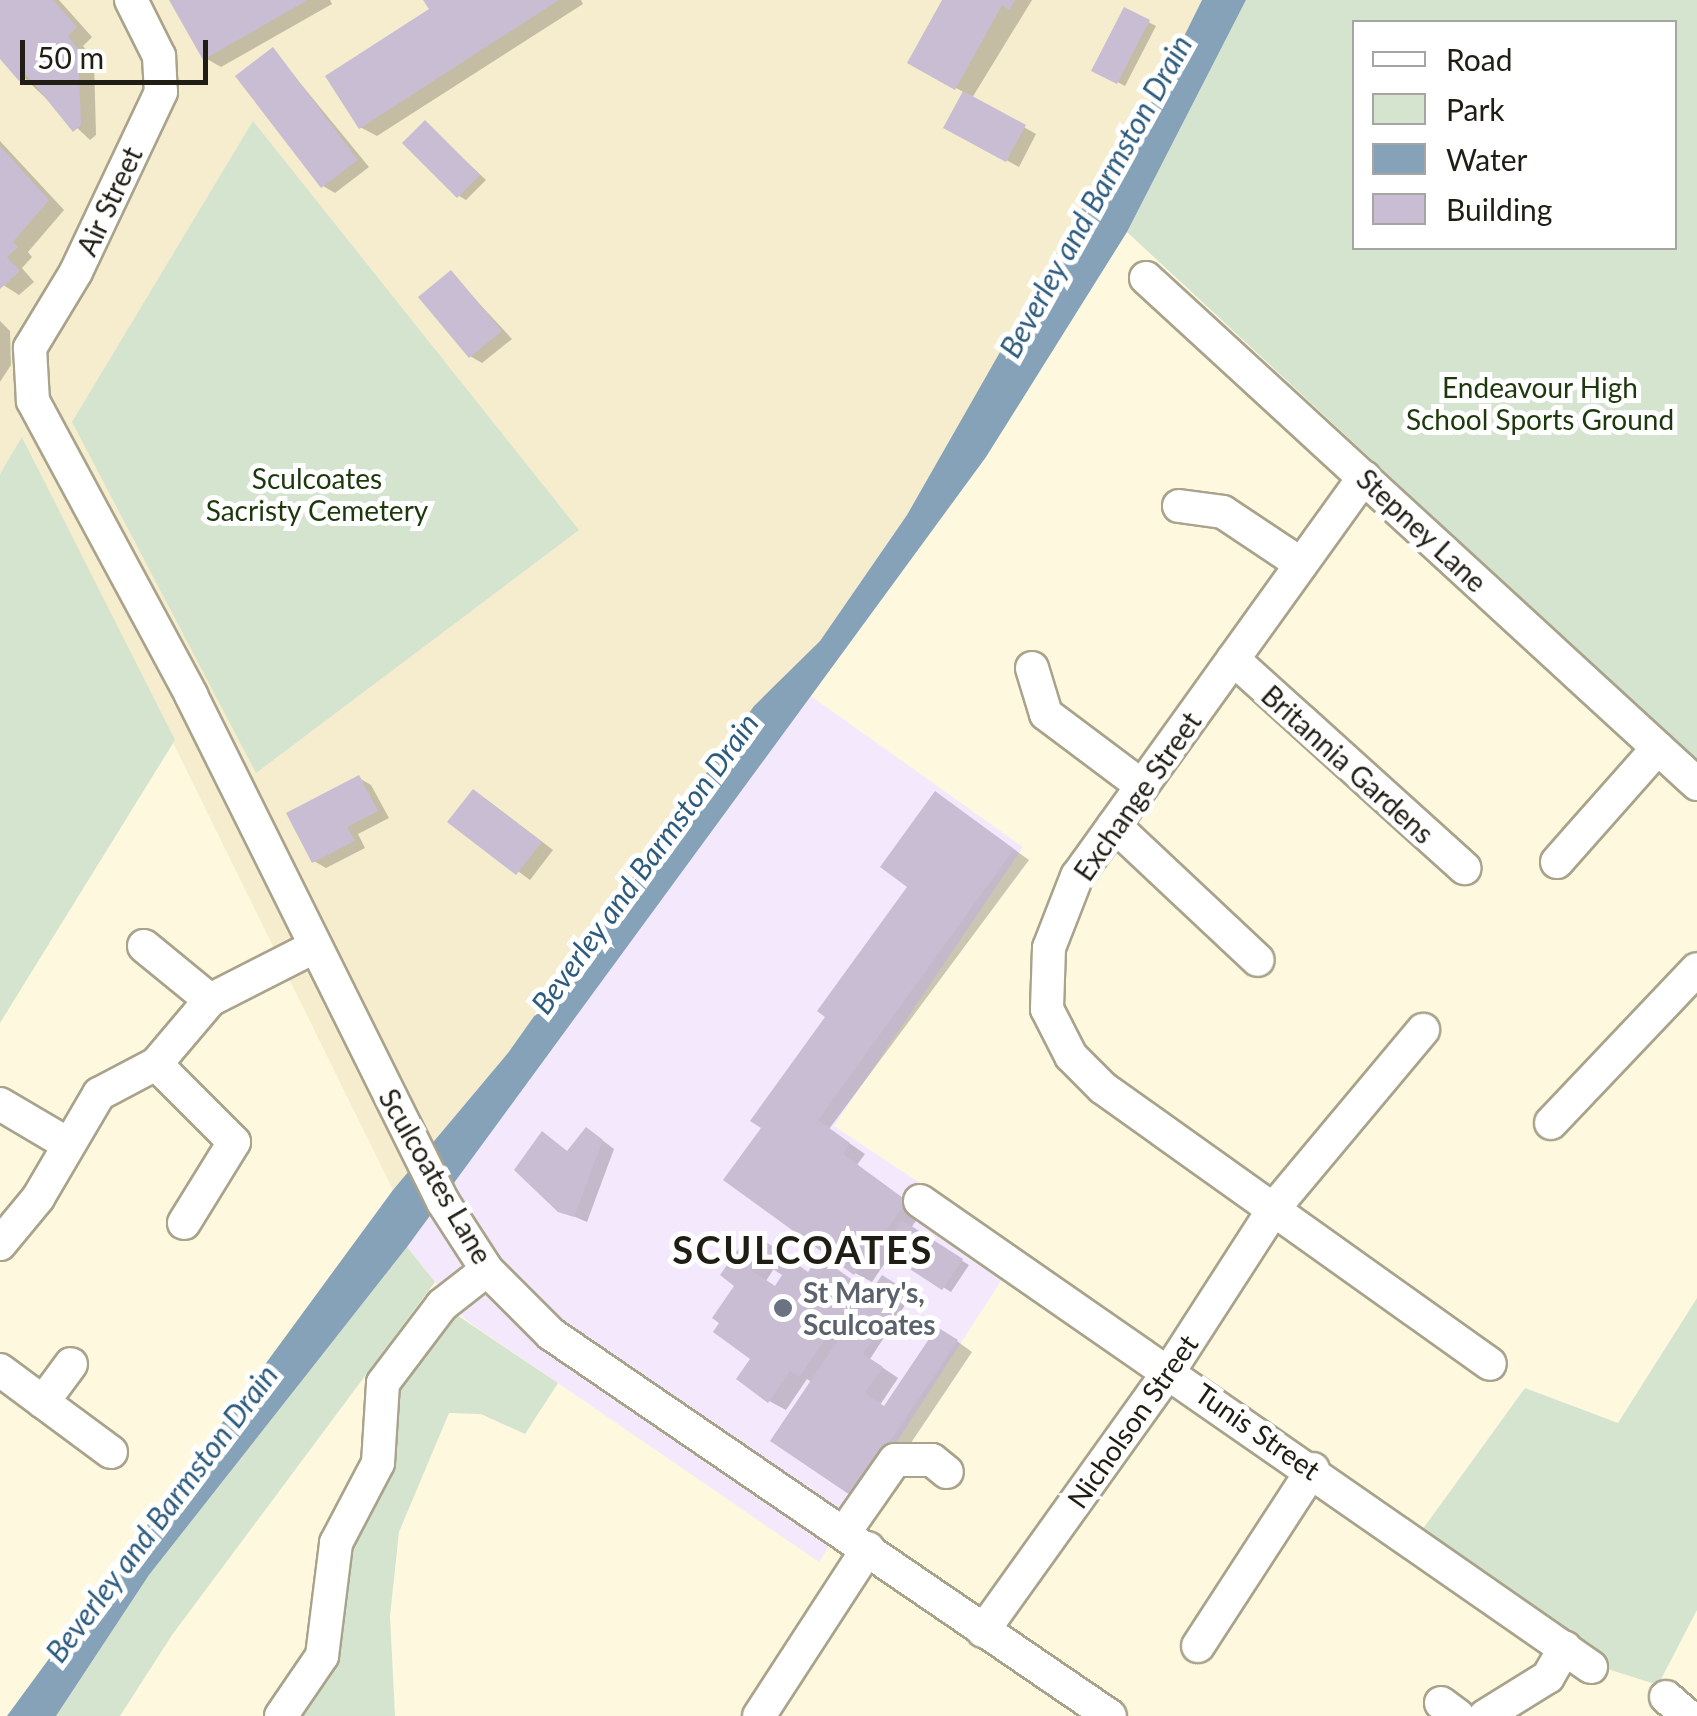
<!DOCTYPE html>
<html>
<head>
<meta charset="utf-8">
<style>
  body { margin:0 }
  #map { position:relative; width:1697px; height:1716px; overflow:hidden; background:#fef8df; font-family:Lato,sans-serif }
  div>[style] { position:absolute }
  .commercial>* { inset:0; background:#f4e8fd }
  .built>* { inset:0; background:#f5edcd }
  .green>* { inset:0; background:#d5e4cf }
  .water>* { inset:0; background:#85a2b9 }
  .shadow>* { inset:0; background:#0003 }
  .building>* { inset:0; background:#c8bdd3 }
  .roads { filter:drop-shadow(2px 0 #a9a38c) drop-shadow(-2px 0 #a9a38c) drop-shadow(0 2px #a9a38c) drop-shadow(0 -2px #a9a38c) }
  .minor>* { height:32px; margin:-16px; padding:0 16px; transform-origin:16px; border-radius:16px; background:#fff }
  .dots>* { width:28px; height:28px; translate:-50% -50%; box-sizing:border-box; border:5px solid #fff; border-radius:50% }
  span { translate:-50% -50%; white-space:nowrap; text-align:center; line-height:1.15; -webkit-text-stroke:10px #fff; paint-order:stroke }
  .street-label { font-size:28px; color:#201d14 }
  .park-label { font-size:28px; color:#1c380c }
  .worship-label { font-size:28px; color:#5b616d; font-weight:700 }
  .left { translate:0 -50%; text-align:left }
  .water-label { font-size:30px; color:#2c5b7e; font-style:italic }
  .district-label { font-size:38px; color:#201d14; font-weight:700; letter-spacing:2.5px }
  .legend { position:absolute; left:1352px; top:20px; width:325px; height:230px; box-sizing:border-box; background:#fff; border:2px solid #a6a5a1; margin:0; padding:12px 18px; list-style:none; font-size:30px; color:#201d14 }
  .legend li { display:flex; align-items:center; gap:20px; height:50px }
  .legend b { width:50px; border:2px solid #a6a5a1 }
  .scale { position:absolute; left:20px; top:40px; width:188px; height:45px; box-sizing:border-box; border:5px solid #201d14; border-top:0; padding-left:12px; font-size:30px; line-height:35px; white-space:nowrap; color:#201d14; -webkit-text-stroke:8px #fff; paint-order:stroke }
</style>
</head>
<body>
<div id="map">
  <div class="commercial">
    <div style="clip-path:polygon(808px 694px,1023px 847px,834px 1126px,1021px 1250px,819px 1562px,466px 1320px,407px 1247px)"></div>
  </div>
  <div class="built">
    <div style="clip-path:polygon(0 0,1202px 0,1149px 107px,1097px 182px,907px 515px,820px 641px,754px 706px,508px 1053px,393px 1190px,23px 438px,0 474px)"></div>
  </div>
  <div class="green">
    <div style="clip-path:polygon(evenodd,1246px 0,1697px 0,1697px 762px,1127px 232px,1246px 0,1354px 22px,1674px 22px,1674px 248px,1354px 248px,1354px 22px)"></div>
    <div style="clip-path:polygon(253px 121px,579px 530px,256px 773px,72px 422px)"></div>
    <div style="clip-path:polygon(22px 437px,175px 740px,0 1023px,0 474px)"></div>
    <div style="clip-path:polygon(407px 1247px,435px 1282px,172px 1635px,120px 1716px,56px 1716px,149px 1575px)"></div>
    <div style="clip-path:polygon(1697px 1298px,1697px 1610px,1658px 1685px,1598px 1666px,1417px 1537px,1525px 1388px,1618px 1423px)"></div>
    <div style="clip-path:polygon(442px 1305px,558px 1383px,525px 1434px,481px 1414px,449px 1413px,399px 1532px,390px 1616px,395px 1716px,287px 1716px,377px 1418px)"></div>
  </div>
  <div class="water">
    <div style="clip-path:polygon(1202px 0,1246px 0,1127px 232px,986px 457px,407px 1247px,149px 1575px,56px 1716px,7px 1716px,393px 1190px,508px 1053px,754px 706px,820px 641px,907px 515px,1097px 182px,1149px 107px)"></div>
  </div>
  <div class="shadow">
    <div style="clip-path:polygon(0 0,59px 0,92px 37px,83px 46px,94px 60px,96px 135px,90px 140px,0 55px)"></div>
    <div style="clip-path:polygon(172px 0,330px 0,332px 4px,221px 67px,205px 58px)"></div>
    <div style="clip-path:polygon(426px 0,581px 0,583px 4px,377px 136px,360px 127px,432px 10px)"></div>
    <div style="clip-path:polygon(945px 0,1032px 0,972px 98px,1036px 134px,1019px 167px,947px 127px,965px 93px,910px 62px)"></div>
    <div style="clip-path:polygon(1125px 10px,1156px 26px,1125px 86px,1095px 70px)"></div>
    <div style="clip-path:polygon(273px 50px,369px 167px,335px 193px,323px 186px)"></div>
    <div style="clip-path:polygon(425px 123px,486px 180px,466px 200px,459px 196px)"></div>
    <div style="clip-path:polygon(0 141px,64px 210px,28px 252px,32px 257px,22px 268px,34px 282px,19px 295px,0 283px)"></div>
    <div style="clip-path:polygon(451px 273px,512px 339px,482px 363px,470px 356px)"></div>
    <div style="clip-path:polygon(0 321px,10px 331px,11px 365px,0 382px)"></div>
    <div style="clip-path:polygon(359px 778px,371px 785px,389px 818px,358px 834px,365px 848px,326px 868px,314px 861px)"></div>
    <div style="clip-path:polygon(486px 799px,553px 850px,530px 880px,451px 822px)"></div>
    <div style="clip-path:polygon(948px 802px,1029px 860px,829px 1129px,865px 1154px,857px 1165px,922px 1212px,911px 1228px,969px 1265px,951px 1292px,891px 1254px,872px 1282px,855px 1273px,764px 1128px,908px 890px)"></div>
    <div style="clip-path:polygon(543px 1134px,569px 1153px,598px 1137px,614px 1149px,587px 1222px,559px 1210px)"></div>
    <div style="clip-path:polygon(evenodd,752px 1234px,810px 1274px,836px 1269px,865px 1290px,857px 1301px,864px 1306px,883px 1278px,911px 1296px,870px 1359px,898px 1378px,880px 1405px,886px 1408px,954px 1339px,972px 1352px,870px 1504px,813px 1383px,807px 1379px,786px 1410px,769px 1401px,738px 1285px,752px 1234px,775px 1267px,785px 1274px,776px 1288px,766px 1281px,775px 1267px)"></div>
  </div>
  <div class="building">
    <div style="clip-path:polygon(0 0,53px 0,77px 27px,68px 36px,78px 49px,81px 125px,73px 132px,27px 75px,19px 81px,0 59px)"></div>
    <div style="clip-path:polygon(169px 0,308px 0,203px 60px)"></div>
    <div style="clip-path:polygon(423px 0,559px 0,359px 129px,325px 76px,429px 9px)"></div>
    <div style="clip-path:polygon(942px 0,1015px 0,1009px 10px,1002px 5px,955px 90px,907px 63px)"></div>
    <div style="clip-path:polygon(1124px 7px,1150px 20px,1117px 84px,1091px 71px)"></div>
    <div style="clip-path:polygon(273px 47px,358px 160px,321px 188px,235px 76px)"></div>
    <div style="clip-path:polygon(963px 91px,1026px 125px,1006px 162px,943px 128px)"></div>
    <div style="clip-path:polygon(425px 120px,480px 175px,457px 198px,402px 143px)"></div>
    <div style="clip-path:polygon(0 146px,49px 200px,13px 242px,18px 247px,7px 257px,20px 271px,0 289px)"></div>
    <div style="clip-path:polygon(451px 270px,502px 331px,469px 358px,418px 297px)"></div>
    <div style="clip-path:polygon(359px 775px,378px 811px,347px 827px,355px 841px,312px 863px,286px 813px)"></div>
    <div style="clip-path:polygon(473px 789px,542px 842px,516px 875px,447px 822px)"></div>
    <div style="clip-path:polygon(935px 791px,1014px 849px,818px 1120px,850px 1143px,843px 1154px,907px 1201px,854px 1275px,723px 1180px,761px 1128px,750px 1121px,825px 1017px,817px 1011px,907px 887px,880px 867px)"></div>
    <div style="clip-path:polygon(586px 1127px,603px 1140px,574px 1217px,558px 1212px,514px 1170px,542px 1131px,567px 1151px)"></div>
    <div style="clip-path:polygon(902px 1220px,963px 1259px,942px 1290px,882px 1251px)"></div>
    <div style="clip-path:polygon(evenodd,751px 1231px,808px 1272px,819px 1256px,851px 1279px,842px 1290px,854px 1299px,799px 1377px,790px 1371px,768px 1403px,736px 1379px,750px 1359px,713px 1332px,719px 1323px,712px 1318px,734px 1286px,720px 1275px,751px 1231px,758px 1259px,782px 1275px,775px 1286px,751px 1270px,758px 1259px)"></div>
    <div style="clip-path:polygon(882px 1275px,906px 1290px,863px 1354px,883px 1367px,865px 1393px,884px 1406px,937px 1327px,958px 1340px,853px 1497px,770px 1441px)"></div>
  </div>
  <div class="roads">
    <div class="minor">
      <div style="left:131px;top:0;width:63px;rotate:63.4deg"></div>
      <div style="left:159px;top:56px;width:36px;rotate:87deg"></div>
      <div style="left:161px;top:92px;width:199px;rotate:115.3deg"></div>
      <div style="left:76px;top:272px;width:89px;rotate:121.2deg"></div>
      <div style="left:30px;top:348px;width:53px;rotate:86.8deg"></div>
      <div style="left:33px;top:401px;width:334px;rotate:61.7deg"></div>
      <div style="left:191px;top:695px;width:566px;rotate:63.57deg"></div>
      <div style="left:443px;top:1202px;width:81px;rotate:57.1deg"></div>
      <div style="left:487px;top:1270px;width:91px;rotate:45deg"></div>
      <div style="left:551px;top:1334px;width:677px;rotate:34.35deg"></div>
      <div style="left:1146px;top:278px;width:748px;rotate:42.56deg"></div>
      <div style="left:1364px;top:477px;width:491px;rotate:125.7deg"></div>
      <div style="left:1077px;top:876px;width:77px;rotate:111.3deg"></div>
      <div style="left:1049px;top:948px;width:61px;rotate:91.9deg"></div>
      <div style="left:1047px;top:1009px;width:53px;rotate:62.9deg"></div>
      <div style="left:1071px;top:1056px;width:45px;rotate:45deg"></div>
      <div style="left:1103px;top:1088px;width:475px;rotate:35.5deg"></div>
      <div style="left:1179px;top:506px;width:44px;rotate:7.8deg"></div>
      <div style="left:1223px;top:512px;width:94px;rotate:33.7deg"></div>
      <div style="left:1233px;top:659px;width:312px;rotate:42.1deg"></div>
      <div style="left:1032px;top:668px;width:48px;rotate:73.1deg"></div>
      <div style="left:1046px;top:714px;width:120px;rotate:36.9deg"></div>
      <div style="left:1114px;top:825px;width:197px;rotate:43.2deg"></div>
      <div style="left:1557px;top:862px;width:152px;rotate:-48.5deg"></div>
      <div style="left:144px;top:946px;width:85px;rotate:39.3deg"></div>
      <div style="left:0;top:1104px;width:79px;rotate:30.5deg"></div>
      <div style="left:1551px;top:1123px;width:212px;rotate:-46.5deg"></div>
      <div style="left:920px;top:1201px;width:817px;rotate:34.78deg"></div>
      <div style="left:184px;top:1223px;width:95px;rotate:-58.3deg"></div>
      <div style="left:234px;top:1142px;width:110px;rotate:-135deg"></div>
      <div style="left:156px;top:1064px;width:84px;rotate:-49.8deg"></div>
      <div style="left:210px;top:1000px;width:114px;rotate:-27deg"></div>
      <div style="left:0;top:1244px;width:60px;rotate:-50.4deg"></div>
      <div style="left:38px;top:1198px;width:121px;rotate:-59.6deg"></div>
      <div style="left:99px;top:1094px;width:64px;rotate:-27.8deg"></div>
      <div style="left:0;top:1370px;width:138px;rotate:36.5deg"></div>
      <div style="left:43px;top:1402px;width:47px;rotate:-53.6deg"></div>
      <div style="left:844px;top:1533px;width:89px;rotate:-55.1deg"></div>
      <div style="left:895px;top:1460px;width:37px"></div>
      <div style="left:932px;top:1460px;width:19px;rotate:39deg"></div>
      <div style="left:983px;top:1631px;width:321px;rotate:-54.4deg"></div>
      <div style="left:1170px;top:1370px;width:194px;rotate:-57.2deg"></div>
      <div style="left:1275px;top:1207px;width:231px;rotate:-50.1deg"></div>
      <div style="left:1198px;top:1646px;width:211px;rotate:-57deg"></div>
      <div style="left:1666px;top:1697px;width:29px;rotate:41deg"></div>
      <div style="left:1441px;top:1703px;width:21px;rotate:37deg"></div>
      <div style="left:281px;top:1716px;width:73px;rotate:-55.7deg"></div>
      <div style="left:322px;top:1656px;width:114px;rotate:-82.9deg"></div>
      <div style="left:336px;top:1543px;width:90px;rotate:-62.3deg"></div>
      <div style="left:378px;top:1463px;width:80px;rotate:-86.4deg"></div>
      <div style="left:383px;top:1383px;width:98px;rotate:-52.9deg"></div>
      <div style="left:442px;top:1305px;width:57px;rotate:-37.9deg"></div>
      <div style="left:759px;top:1716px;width:200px;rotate:-57deg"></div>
      <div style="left:1485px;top:1716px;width:74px;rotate:-31.8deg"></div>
      <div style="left:1548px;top:1677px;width:34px;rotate:-60deg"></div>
    </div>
  </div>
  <div class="dots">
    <div style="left:783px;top:1308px;background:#6b7280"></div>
  </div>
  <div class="street-label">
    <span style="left:109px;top:201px;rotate:-65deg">Air Street</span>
    <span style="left:1422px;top:530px;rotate:43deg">Stepney Lane</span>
    <span style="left:1348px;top:764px;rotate:42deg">Britannia Gardens</span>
    <span style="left:1137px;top:796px;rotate:-55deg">Exchange Street</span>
    <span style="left:436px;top:1176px;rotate:60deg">Sculcoates Lane</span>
    <span style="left:1132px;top:1421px;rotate:-55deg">Nicholson Street</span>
    <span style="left:1258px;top:1431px;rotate:35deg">Tunis Street</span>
  </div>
  <div class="park-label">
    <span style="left:1540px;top:403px">Endeavour High<br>School Sports Ground</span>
    <span style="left:317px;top:494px">Sculcoates<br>Sacristy Cemetery</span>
  </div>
  <div class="worship-label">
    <span class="left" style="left:803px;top:1308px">St Mary's,<br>Sculcoates</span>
  </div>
  <div class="water-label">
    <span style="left:1095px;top:196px;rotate:-61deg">Beverley and Barmston Drain</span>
    <span style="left:644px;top:863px;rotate:-54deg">Beverley and Barmston Drain</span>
    <span style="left:161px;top:1513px;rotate:-53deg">Beverley and Barmston Drain</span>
  </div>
  <div class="district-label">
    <span style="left:803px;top:1250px">SCULCOATES</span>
  </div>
  <ul class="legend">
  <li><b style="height:12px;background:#fff"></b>Road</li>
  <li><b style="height:28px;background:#d5e4cf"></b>Park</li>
  <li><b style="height:28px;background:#85a2b9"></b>Water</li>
  <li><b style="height:28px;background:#c8bdd3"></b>Building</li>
  </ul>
  <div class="scale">50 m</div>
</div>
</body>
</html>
